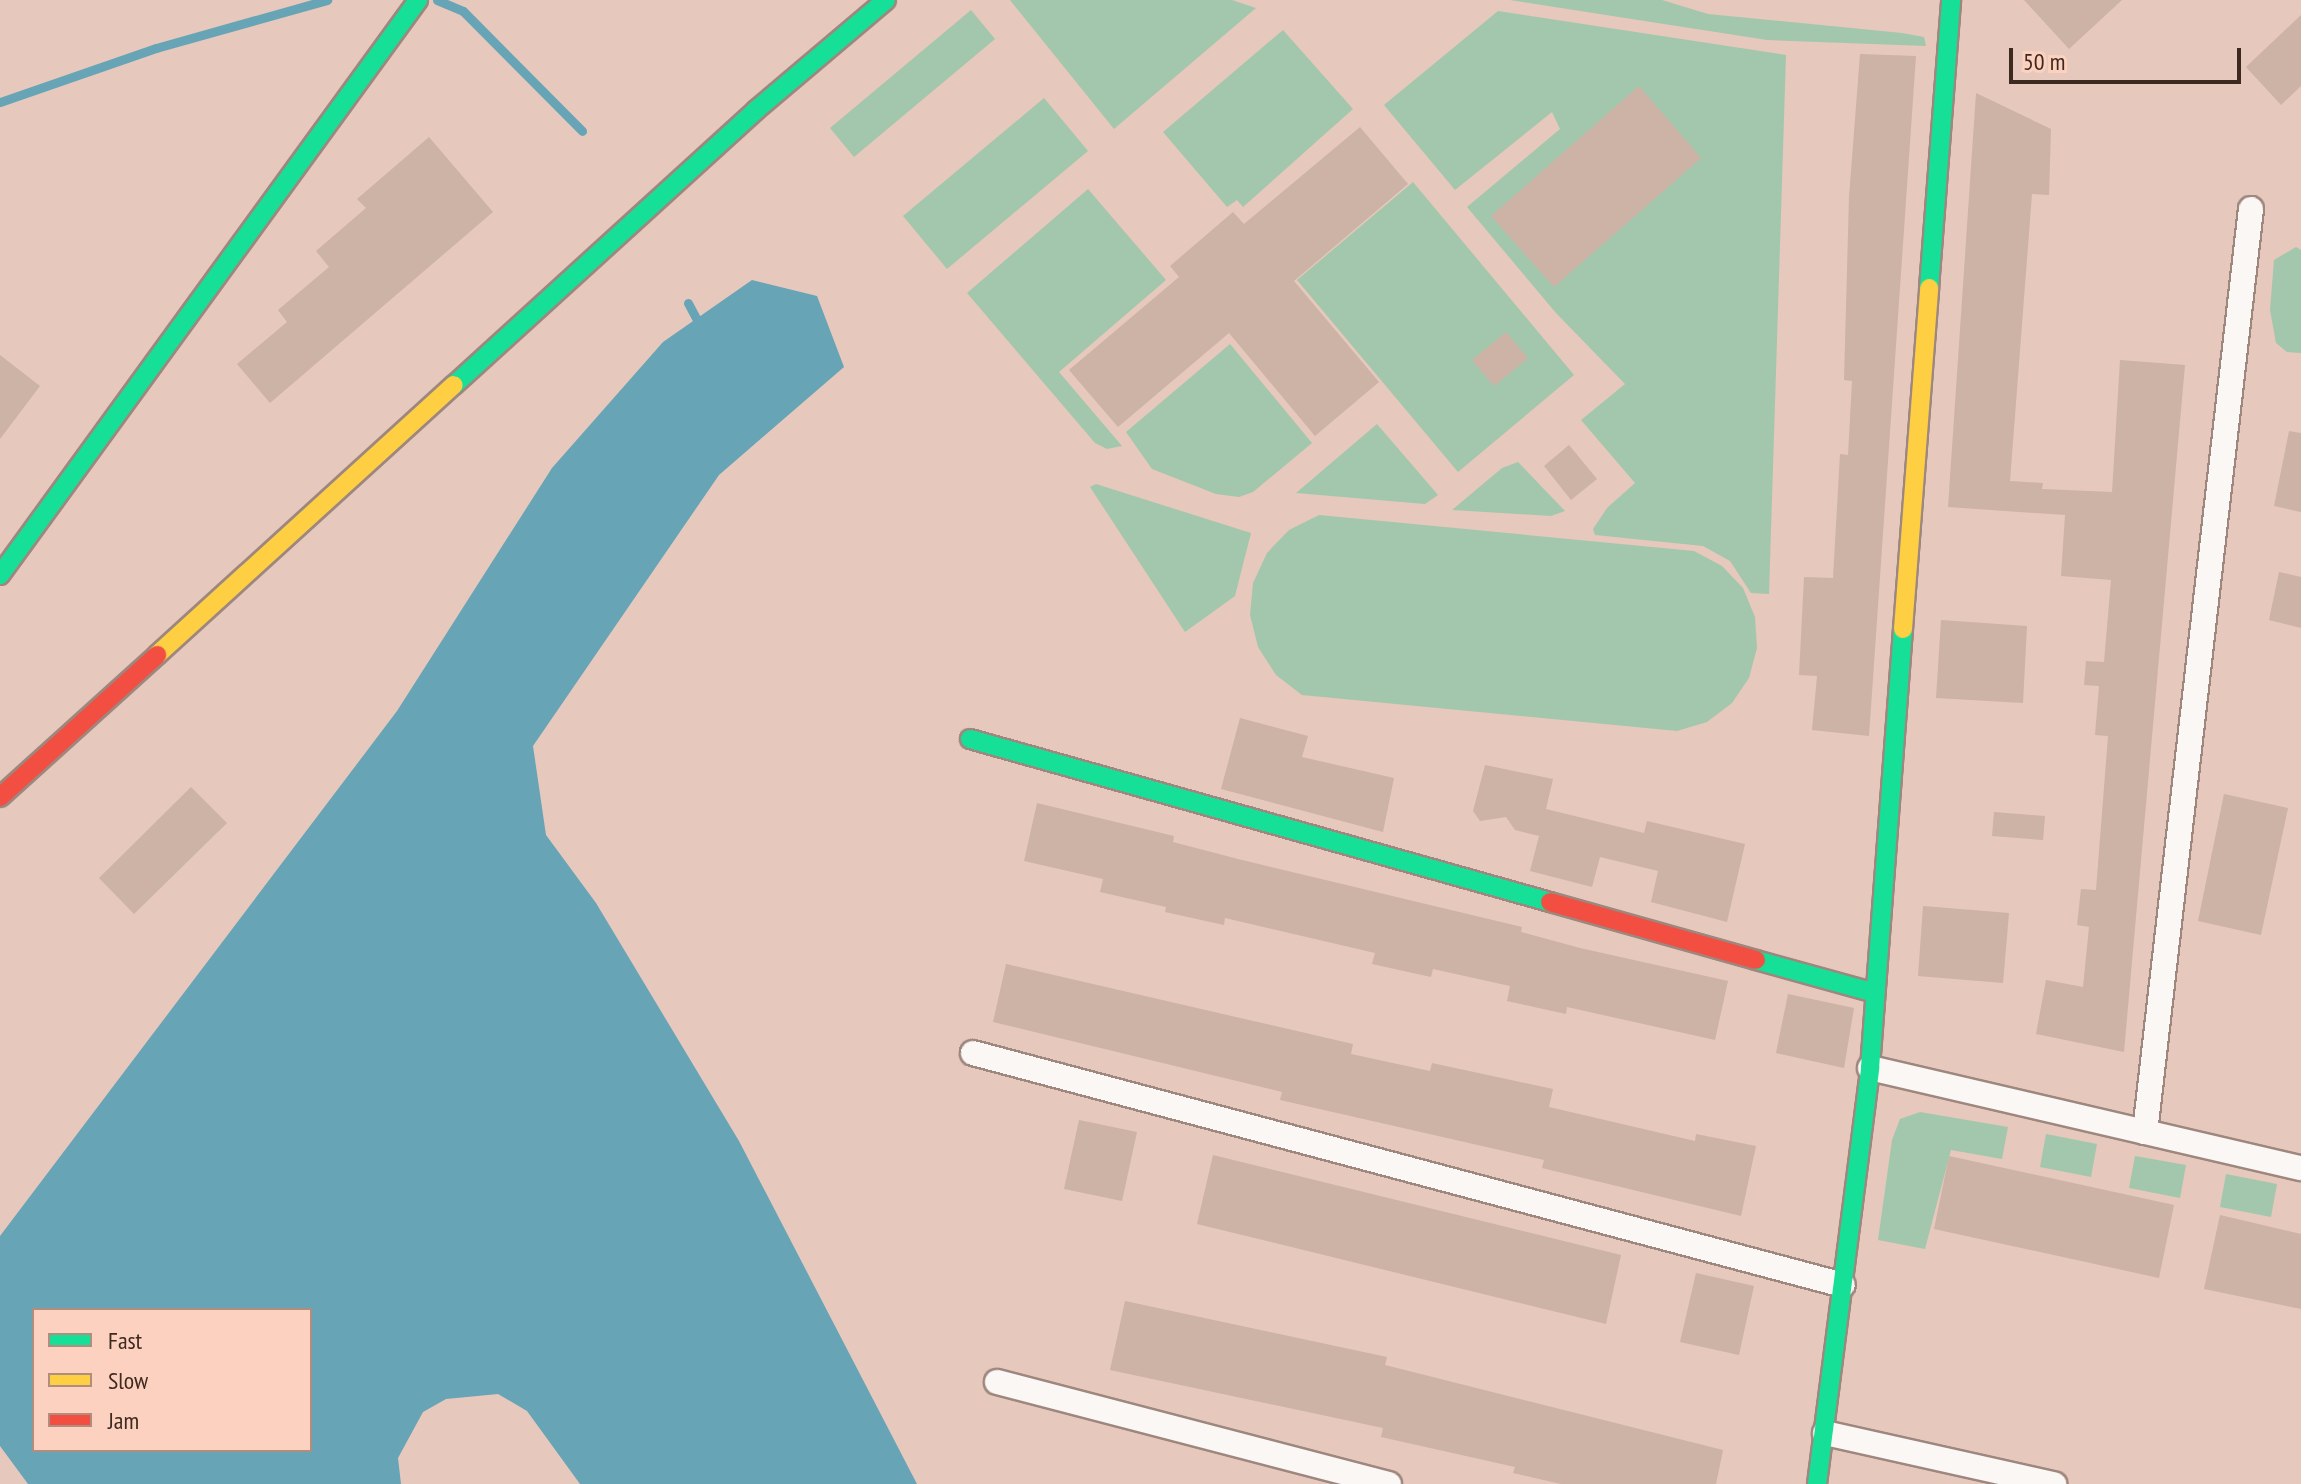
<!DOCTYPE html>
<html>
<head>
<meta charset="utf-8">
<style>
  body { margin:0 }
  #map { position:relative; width:2301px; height:1484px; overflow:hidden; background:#e6c8bc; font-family:"PT Sans Narrow",sans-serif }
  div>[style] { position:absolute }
  .green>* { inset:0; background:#a3c7ac }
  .water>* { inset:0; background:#67a4b6 }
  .stream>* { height:9px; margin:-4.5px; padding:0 4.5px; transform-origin:4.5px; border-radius:4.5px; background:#67a4b6 }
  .building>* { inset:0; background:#cdb2a6 }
  .roads { filter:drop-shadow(2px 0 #9d877e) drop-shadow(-2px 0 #9d877e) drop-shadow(0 2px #9d877e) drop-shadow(0 -2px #9d877e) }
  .street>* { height:24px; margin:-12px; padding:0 12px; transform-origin:12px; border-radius:12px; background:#fbf7f5 }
  .fast>* { height:18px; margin:-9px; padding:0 9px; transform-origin:9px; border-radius:9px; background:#16e098 }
  .slow>* { height:18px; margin:-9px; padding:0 9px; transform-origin:9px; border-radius:9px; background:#ffcf43 }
  .jam>* { height:18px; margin:-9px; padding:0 9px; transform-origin:9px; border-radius:9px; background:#f24e42 }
  span { translate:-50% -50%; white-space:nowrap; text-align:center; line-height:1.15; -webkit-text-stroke:6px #fdd1bf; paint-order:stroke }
  .legend { position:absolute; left:32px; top:1308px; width:280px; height:144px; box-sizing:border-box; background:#fdd1bf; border:2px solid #b08e7f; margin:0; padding:10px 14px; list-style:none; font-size:24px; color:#3d2920 }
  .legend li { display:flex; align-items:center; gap:16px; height:40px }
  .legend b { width:40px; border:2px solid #b08e7f }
  .scale { position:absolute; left:2009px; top:48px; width:232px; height:36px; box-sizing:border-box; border:4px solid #3d2920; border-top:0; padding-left:10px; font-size:24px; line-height:28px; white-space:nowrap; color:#3d2920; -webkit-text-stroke:6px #fdd1bf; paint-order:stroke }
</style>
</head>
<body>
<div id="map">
  <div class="green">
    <div style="clip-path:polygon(1010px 0,1232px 0,1256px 8px,1114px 129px)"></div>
    <div style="clip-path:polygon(1510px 0,1662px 0,1708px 14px,1902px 33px,1924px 37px,1926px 46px,1767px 40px)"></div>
    <div style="clip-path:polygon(971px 10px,995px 39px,854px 157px,830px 128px)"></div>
    <div style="clip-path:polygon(1498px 11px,1786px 55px,1769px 594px,1751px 593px,1730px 561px,1703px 546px,1595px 535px,1593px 529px,1607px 508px,1635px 483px,1581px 420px,1625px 384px,1556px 313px,1467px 207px,1560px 129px,1552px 112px,1455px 190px,1384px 105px)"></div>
    <div style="clip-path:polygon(1283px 30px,1353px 109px,1243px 207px,1237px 200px,1227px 207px,1163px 132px)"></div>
    <div style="clip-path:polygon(1044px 98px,1088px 151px,947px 269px,903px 216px)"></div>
    <div style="clip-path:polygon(1413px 182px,1574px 375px,1458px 472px,1297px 280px)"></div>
    <div style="clip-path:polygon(1088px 189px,1166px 280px,1059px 372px,1122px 446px,1107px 449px,1095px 443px,967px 293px)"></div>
    <div style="clip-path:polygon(2296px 247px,2301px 250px,2301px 353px,2287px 352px,2276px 343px,2270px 310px,2274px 260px)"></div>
    <div style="clip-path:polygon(1230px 344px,1312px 443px,1253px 492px,1239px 497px,1216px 494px,1152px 469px,1126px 432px)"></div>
    <div style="clip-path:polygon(1377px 424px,1438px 495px,1425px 504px,1296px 493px)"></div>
    <div style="clip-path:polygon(1518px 462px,1565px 511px,1551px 516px,1452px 510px,1502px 468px)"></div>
    <div style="clip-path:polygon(1096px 484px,1251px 533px,1235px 596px,1185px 632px,1090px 487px)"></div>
    <div style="clip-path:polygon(1319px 515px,1694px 551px,1722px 566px,1743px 588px,1755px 617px,1757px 648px,1749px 678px,1732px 703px,1707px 722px,1677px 731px,1302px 695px,1276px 675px,1258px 647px,1250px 615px,1253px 583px,1267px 553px,1289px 530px)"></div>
    <div style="clip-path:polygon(1920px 1112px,2008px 1127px,2002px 1159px,1951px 1150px,1925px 1249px,1878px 1240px,1892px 1140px,1900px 1119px)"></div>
    <div style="clip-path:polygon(2046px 1134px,2097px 1144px,2091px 1177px,2040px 1167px)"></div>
    <div style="clip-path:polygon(2135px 1156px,2186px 1165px,2180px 1198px,2129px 1188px)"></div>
    <div style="clip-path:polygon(2226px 1174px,2277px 1184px,2271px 1217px,2220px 1207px)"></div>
  </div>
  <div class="water">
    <div style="clip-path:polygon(evenodd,752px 280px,817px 296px,844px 367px,719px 475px,533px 746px,546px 835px,596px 903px,739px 1141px,917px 1484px,580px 1484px,527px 1411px,498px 1394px,446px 1399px,423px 1412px,398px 1458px,401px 1484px,28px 1484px,0 1446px,0 1236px,397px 711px,552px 468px,663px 342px,752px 280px,34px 1310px,310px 1310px,310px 1450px,34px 1450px,34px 1310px)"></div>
  </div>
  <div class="stream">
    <div style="left:437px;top:0;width:28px;rotate:23deg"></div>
    <div style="left:463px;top:11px;width:169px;rotate:45.2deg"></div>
    <div style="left:0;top:102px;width:165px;rotate:-19.1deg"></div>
    <div style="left:156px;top:48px;width:178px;rotate:-15.7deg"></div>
    <div style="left:688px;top:303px;width:17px;rotate:62deg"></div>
  </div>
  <div class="building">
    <div style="clip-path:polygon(2024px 0,2122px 0,2069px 49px)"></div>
    <div style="clip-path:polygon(2301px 15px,2301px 86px,2281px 105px,2246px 67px)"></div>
    <div style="clip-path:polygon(1860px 54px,1916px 56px,1869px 736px,1812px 730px,1817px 676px,1799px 675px,1804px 577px,1833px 578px,1840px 454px,1848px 455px,1852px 381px,1844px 380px,1849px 197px)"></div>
    <div style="clip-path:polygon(1639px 86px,1701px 158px,1554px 287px,1491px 216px)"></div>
    <div style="clip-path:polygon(1976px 93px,2051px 129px,2049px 195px,2032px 194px,2010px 481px,2043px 483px,2042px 489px,2112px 492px,2120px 360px,2185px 365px,2124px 1052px,2036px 1034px,2046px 980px,2083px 987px,2089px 927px,2077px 925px,2081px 889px,2096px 890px,2108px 736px,2095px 735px,2099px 686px,2084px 685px,2086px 661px,2104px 662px,2111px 580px,2061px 576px,2065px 515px,1948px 507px)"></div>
    <div style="clip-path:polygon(1360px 127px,1408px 184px,1294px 281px,1379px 382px,1315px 436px,1229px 333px,1118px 427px,1069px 370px,1179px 277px,1170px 266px,1233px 212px,1244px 224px)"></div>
    <div style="clip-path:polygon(429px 137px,493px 212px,270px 403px,237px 364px,287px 322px,278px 310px,329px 267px,316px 251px,366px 208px,357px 199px)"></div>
    <div style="clip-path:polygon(1506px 332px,1528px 358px,1494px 386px,1472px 360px)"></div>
    <div style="clip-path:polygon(0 355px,40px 386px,0 439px)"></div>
    <div style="clip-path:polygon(2289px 431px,2301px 433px,2301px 512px,2274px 506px)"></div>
    <div style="clip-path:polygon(1569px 445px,1597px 479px,1571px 500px,1544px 466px)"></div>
    <div style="clip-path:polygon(2279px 572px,2301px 577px,2301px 628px,2269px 620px)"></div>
    <div style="clip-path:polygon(1941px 620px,2027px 626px,2023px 703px,1936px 698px)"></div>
    <div style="clip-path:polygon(1240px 718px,1308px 736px,1302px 757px,1394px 778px,1383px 832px,1221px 789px)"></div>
    <div style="clip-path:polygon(1485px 765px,1553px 779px,1546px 809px,1644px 833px,1647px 821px,1745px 844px,1727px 922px,1651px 902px,1658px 871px,1600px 857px,1592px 887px,1530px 871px,1539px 836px,1515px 830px,1506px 817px,1480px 821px,1473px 811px)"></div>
    <div style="clip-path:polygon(191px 787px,227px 823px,134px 914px,99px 878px)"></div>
    <div style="clip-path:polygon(2224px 794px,2288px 808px,2261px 935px,2198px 921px)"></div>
    <div style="clip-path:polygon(1037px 803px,1174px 836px,1173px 842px,1238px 859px,1522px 927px,1521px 932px,1580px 948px,1728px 981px,1715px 1040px,1567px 1007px,1566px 1014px,1507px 1001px,1510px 986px,1433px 969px,1431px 977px,1372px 964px,1375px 953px,1225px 918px,1224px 925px,1165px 912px,1166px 907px,1100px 892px,1103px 879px,1024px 861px)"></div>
    <div style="clip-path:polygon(1994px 812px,2045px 816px,2043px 840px,1992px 836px)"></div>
    <div style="clip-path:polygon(1923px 906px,2009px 913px,2003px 983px,1918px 976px)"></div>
    <div style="clip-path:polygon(1006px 964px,1353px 1044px,1351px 1054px,1430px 1071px,1432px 1063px,1553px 1089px,1549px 1107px,1695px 1141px,1696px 1134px,1756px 1146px,1741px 1216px,1542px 1168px,1544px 1160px,1280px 1100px,1282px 1092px,993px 1022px)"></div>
    <div style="clip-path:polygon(1788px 994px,1854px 1008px,1844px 1068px,1776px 1053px)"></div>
    <div style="clip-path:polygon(1079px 1120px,1137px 1132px,1122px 1201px,1064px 1189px)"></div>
    <div style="clip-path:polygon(1213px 1155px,1621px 1255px,1606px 1324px,1197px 1224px)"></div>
    <div style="clip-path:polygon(1949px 1156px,2174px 1205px,2159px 1278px,1934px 1229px)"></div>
    <div style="clip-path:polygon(2220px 1215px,2301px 1234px,2301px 1309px,2204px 1289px)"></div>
    <div style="clip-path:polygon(1696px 1273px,1754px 1286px,1739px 1355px,1680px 1342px)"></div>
    <div style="clip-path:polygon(1125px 1301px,1387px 1357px,1385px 1365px,1723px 1450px,1716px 1484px,1561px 1484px,1513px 1473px,1515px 1467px,1381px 1437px,1383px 1428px,1110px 1370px)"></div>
  </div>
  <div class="roads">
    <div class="street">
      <div style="left:973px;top:1053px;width:900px;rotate:14.93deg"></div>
      <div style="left:1870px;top:1068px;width:442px;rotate:13.1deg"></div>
      <div style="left:2145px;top:1132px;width:929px;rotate:-83.45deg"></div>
      <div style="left:997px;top:1382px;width:405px;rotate:14.6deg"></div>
      <div style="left:1825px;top:1433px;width:235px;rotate:12.6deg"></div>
    </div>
    <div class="fast">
      <div style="left:1929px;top:288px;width:289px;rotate:-85.6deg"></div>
      <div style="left:454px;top:385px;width:408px;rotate:-42.3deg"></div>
      <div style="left:756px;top:110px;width:170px;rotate:-40.2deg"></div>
      <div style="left:0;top:575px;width:711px;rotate:-53.98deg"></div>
      <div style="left:970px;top:739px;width:602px;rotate:15.7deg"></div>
      <div style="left:1756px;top:960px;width:123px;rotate:15.5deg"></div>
      <div style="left:1817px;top:1484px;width:419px;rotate:-82.7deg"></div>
      <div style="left:1870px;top:1068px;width:440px;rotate:-85.7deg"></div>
    </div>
    <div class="slow">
      <div style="left:1903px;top:629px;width:342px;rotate:-85.6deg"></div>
      <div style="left:157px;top:655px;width:401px;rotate:-42.3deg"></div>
    </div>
    <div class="jam">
      <div style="left:0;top:797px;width:212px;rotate:-42.1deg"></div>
      <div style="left:1550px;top:902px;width:214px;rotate:15.7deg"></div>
    </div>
  </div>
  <ul class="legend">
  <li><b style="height:10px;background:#16e098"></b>Fast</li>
  <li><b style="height:10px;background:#ffcf43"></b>Slow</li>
  <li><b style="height:10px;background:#f24e42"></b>Jam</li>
  </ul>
  <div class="scale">50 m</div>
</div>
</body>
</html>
